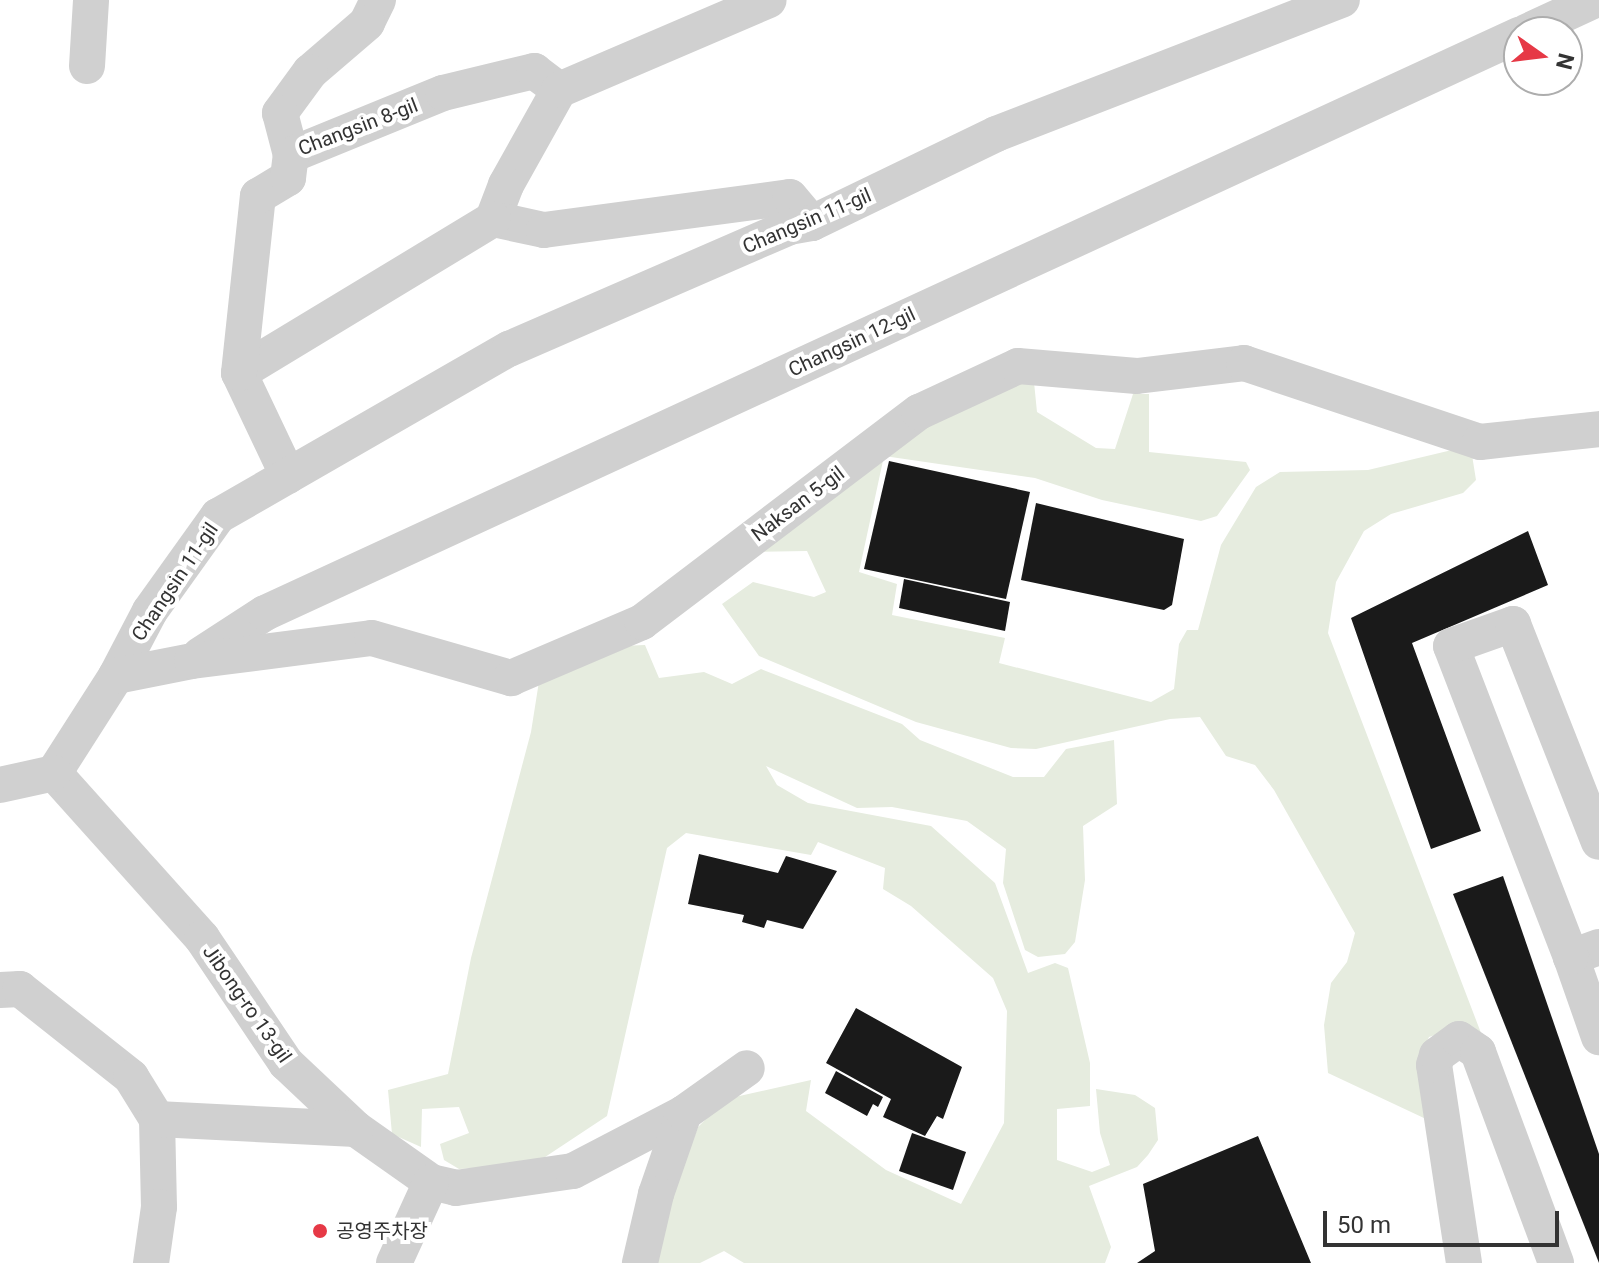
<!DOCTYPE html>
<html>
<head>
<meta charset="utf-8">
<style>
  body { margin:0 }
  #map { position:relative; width:1599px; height:1263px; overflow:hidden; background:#fff; font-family:Roboto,"Noto Sans KR",sans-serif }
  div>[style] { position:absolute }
  .green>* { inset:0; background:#e6ecdf }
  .building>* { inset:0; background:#1a1a1a }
  .minor>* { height:36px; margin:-18px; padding:0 18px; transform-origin:18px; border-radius:18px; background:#d0d0d0 }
  .dots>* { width:22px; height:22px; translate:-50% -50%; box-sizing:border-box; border:4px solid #fff; border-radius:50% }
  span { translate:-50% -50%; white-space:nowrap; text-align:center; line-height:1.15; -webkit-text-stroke:8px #fff; paint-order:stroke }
  .street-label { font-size:20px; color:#333 }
  .poi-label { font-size:20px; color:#333 }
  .left { translate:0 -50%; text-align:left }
  .north { position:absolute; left:1503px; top:16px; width:80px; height:80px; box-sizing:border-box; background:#fff; border:2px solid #adadad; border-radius:50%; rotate:104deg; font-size:22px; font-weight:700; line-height:32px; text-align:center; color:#333 }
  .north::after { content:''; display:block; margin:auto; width:28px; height:36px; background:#e63946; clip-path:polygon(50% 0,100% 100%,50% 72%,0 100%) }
  .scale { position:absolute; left:1323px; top:1211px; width:236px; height:36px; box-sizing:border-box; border:4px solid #333; border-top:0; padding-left:10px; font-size:24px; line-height:28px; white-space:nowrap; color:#333; -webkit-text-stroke:6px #fff; paint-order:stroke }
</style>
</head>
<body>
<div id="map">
  <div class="green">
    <div style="clip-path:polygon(1011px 379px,1034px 382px,1037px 412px,1096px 448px,1115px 449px,1133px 394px,1149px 394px,1149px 452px,1246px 462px,1250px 470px,1217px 516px,1201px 521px,1102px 500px,1035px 478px,884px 456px,859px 572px,897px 584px,892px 615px,1005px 638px,999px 663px,1151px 702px,1174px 689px,1179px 644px,1187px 630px,1198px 630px,1221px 545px,1256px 487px,1280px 472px,1368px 470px,1452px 450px,1472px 455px,1476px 480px,1463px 493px,1391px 514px,1364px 531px,1336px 582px,1328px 633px,1481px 1033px,1455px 1028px,1429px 1037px,1418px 1061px,1426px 1119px,1328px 1073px,1324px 1025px,1331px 983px,1347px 962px,1355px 933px,1274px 790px,1255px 765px,1226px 756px,1200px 717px,1170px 719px,1036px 749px,1011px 748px,916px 722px,759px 656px,722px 604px,753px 582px,814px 597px,826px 592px,807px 551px,755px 552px,758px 538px,740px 533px,746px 525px,855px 448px,982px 387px)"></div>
    <div style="clip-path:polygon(645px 645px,659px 678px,704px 672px,732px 684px,761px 669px,902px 724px,920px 740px,1013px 777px,1044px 777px,1066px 749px,1114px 740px,1117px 804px,1083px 826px,1085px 880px,1075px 942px,1065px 954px,1038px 957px,1025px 950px,1003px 883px,1006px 849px,967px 821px,892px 807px,857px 808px,766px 766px,777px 785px,808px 803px,931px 826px,995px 883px,1028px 973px,1055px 963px,1068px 968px,1090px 1063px,1090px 1106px,1057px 1109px,1057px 1160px,1092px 1172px,1110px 1165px,1100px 1133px,1096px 1089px,1135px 1095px,1155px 1108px,1158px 1140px,1148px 1155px,1137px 1167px,1089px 1186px,1111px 1247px,1105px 1263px,744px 1263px,724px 1251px,700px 1263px,656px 1263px,671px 1198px,698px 1127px,726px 1099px,811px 1080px,806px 1111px,886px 1170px,961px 1204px,1004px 1123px,1007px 1011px,993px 978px,911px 906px,883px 889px,885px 868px,818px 842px,811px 855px,686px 833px,667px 848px,607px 1116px,533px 1165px,459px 1169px,444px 1160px,440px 1144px,469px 1133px,459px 1107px,422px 1109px,421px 1147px,392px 1134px,388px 1090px,448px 1074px,471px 958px,531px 732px,540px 675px,621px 646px)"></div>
  </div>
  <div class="building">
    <div style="clip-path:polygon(889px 461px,1030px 492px,1006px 599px,864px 569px)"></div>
    <div style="clip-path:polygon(1036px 503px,1184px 539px,1172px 605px,1164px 610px,1021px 580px)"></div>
    <div style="clip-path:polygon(1528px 531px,1548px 585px,1412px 643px,1481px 831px,1431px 849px,1351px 618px)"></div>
    <div style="clip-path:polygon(904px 579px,1010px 602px,1005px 631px,899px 608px)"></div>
    <div style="clip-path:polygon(699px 854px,778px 873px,786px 856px,837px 871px,803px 929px,767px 920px,764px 928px,742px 922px,744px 915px,688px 904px)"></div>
    <div style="clip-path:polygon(1503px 876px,1599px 1154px,1599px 1263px,1453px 894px)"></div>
    <div style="clip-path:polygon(856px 1008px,962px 1067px,943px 1119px,937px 1116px,925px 1136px,883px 1117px,891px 1099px,826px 1063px)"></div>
    <div style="clip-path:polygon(836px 1071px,883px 1097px,878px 1107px,873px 1104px,867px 1116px,825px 1093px)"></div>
    <div style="clip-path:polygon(912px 1133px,966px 1152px,953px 1190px,899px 1171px)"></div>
    <div style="clip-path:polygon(1258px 1136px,1311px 1263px,1137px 1263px,1155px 1251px,1143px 1184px)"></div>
  </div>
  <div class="minor">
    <div style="left:378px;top:0;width:25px;rotate:116deg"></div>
    <div style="left:367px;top:23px;width:75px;rotate:139.3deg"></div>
    <div style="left:310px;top:72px;width:51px;rotate:126.2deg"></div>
    <div style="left:280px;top:113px;width:43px;rotate:75.3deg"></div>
    <div style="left:291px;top:155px;width:164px;rotate:-22.2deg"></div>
    <div style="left:443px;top:93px;width:94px;rotate:-13.6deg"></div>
    <div style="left:534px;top:71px;width:31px;rotate:37deg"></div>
    <div style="left:559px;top:90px;width:109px;rotate:119.2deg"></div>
    <div style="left:506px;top:185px;width:36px;rotate:111deg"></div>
    <div style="left:493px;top:219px;width:52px;rotate:12.2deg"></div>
    <div style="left:544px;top:230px;width:248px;rotate:-7.6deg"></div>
    <div style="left:790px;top:197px;width:34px;rotate:50deg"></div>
    <div style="left:1526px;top:32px;width:76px;rotate:-24.9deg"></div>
    <div style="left:87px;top:66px;width:66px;rotate:-86.5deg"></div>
    <div style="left:559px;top:90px;width:228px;rotate:-23.2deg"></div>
    <div style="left:239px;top:373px;width:297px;rotate:-31.2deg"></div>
    <div style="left:288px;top:476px;width:114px;rotate:-115.4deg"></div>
    <div style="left:239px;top:373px;width:178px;rotate:-83.9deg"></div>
    <div style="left:258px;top:196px;width:35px;rotate:-31deg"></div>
    <div style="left:288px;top:178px;width:23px;rotate:-83deg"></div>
    <div style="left:200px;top:655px;width:77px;rotate:-32.9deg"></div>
    <div style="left:265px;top:613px;width:1381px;rotate:-24.75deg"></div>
    <div style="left:116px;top:676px;width:73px;rotate:-62.4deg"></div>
    <div style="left:150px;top:611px;width:117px;rotate:-54.4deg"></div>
    <div style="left:218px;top:516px;width:336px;rotate:-29.9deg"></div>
    <div style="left:509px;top:349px;width:305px;rotate:-23.5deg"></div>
    <div style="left:789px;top:227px;width:23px;rotate:-10deg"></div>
    <div style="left:812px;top:223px;width:204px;rotate:-25.8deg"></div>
    <div style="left:996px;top:134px;width:371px;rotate:-21.2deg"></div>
    <div style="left:54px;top:773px;width:115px;rotate:-57.4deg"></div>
    <div style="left:116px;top:676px;width:77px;rotate:-11.2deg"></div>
    <div style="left:192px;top:661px;width:181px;rotate:-7.3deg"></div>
    <div style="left:372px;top:638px;width:145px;rotate:16.1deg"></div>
    <div style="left:511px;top:678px;width:142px;rotate:-23.1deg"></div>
    <div style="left:642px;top:622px;width:348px;rotate:-37.2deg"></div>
    <div style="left:919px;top:412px;width:109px;rotate:-24.9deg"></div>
    <div style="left:1018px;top:366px;width:119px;rotate:4.8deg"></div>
    <div style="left:1137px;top:376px;width:108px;rotate:-6.9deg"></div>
    <div style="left:1244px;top:363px;width:249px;rotate:18.5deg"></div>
    <div style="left:1480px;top:442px;width:120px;rotate:-6.2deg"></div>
    <div style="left:54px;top:773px;width:222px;rotate:48.1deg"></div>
    <div style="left:202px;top:938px;width:151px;rotate:56.1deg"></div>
    <div style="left:286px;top:1063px;width:96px;rotate:43.3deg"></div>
    <div style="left:356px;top:1129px;width:92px;rotate:35.2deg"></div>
    <div style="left:431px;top:1182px;width:26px;rotate:13deg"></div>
    <div style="left:456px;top:1188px;width:118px;rotate:-8.3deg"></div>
    <div style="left:573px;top:1171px;width:125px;rotate:-27.6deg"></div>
    <div style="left:684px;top:1113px;width:86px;rotate:109.1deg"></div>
    <div style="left:656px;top:1194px;width:71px;rotate:103.1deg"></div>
    <div style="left:0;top:785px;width:55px;rotate:-12.5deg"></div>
    <div style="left:1599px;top:947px;width:30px;rotate:160deg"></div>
    <div style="left:1571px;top:957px;width:85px;rotate:70.7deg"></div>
    <div style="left:1571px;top:957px;width:333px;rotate:-111.1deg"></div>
    <div style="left:1451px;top:646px;width:66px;rotate:-19.5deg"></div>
    <div style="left:1513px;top:624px;width:234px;rotate:68.5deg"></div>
    <div style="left:0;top:990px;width:20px;rotate:-3deg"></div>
    <div style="left:20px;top:989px;width:142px;rotate:38.4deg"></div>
    <div style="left:131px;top:1077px;width:49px;rotate:58.2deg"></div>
    <div style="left:157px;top:1119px;width:88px;rotate:88.7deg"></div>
    <div style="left:159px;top:1207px;width:57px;rotate:98.1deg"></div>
    <div style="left:684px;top:1113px;width:77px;rotate:-35.5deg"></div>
    <div style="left:157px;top:1119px;width:199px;rotate:2.9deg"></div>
    <div style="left:394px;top:1263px;width:89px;rotate:-65.4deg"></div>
    <div style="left:1464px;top:1263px;width:200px;rotate:-98.6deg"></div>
    <div style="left:1434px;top:1065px;width:10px;rotate:-73deg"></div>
    <div style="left:1437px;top:1055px;width:27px;rotate:-36deg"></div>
    <div style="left:1459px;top:1039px;width:23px;rotate:34deg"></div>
    <div style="left:1478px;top:1052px;width:225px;rotate:69.7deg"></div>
  </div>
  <div class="dots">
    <div style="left:320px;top:1231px;background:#e63946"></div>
  </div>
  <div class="street-label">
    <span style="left:358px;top:127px;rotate:-21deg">Changsin 8-gil</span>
    <span style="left:807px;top:221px;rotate:-23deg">Changsin 11-gil</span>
    <span style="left:852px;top:342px;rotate:-25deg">Changsin 12-gil</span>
    <span style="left:798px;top:504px;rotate:-37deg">Naksan 5-gil</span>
    <span style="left:175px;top:582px;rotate:-56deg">Changsin 11-gil</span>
    <span style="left:247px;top:1004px;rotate:55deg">Jibong-ro 13-gil</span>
  </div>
  <div class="poi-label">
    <span class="left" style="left:336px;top:1231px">공영주차장</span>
  </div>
  <div class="north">N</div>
  <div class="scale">50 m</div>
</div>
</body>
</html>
